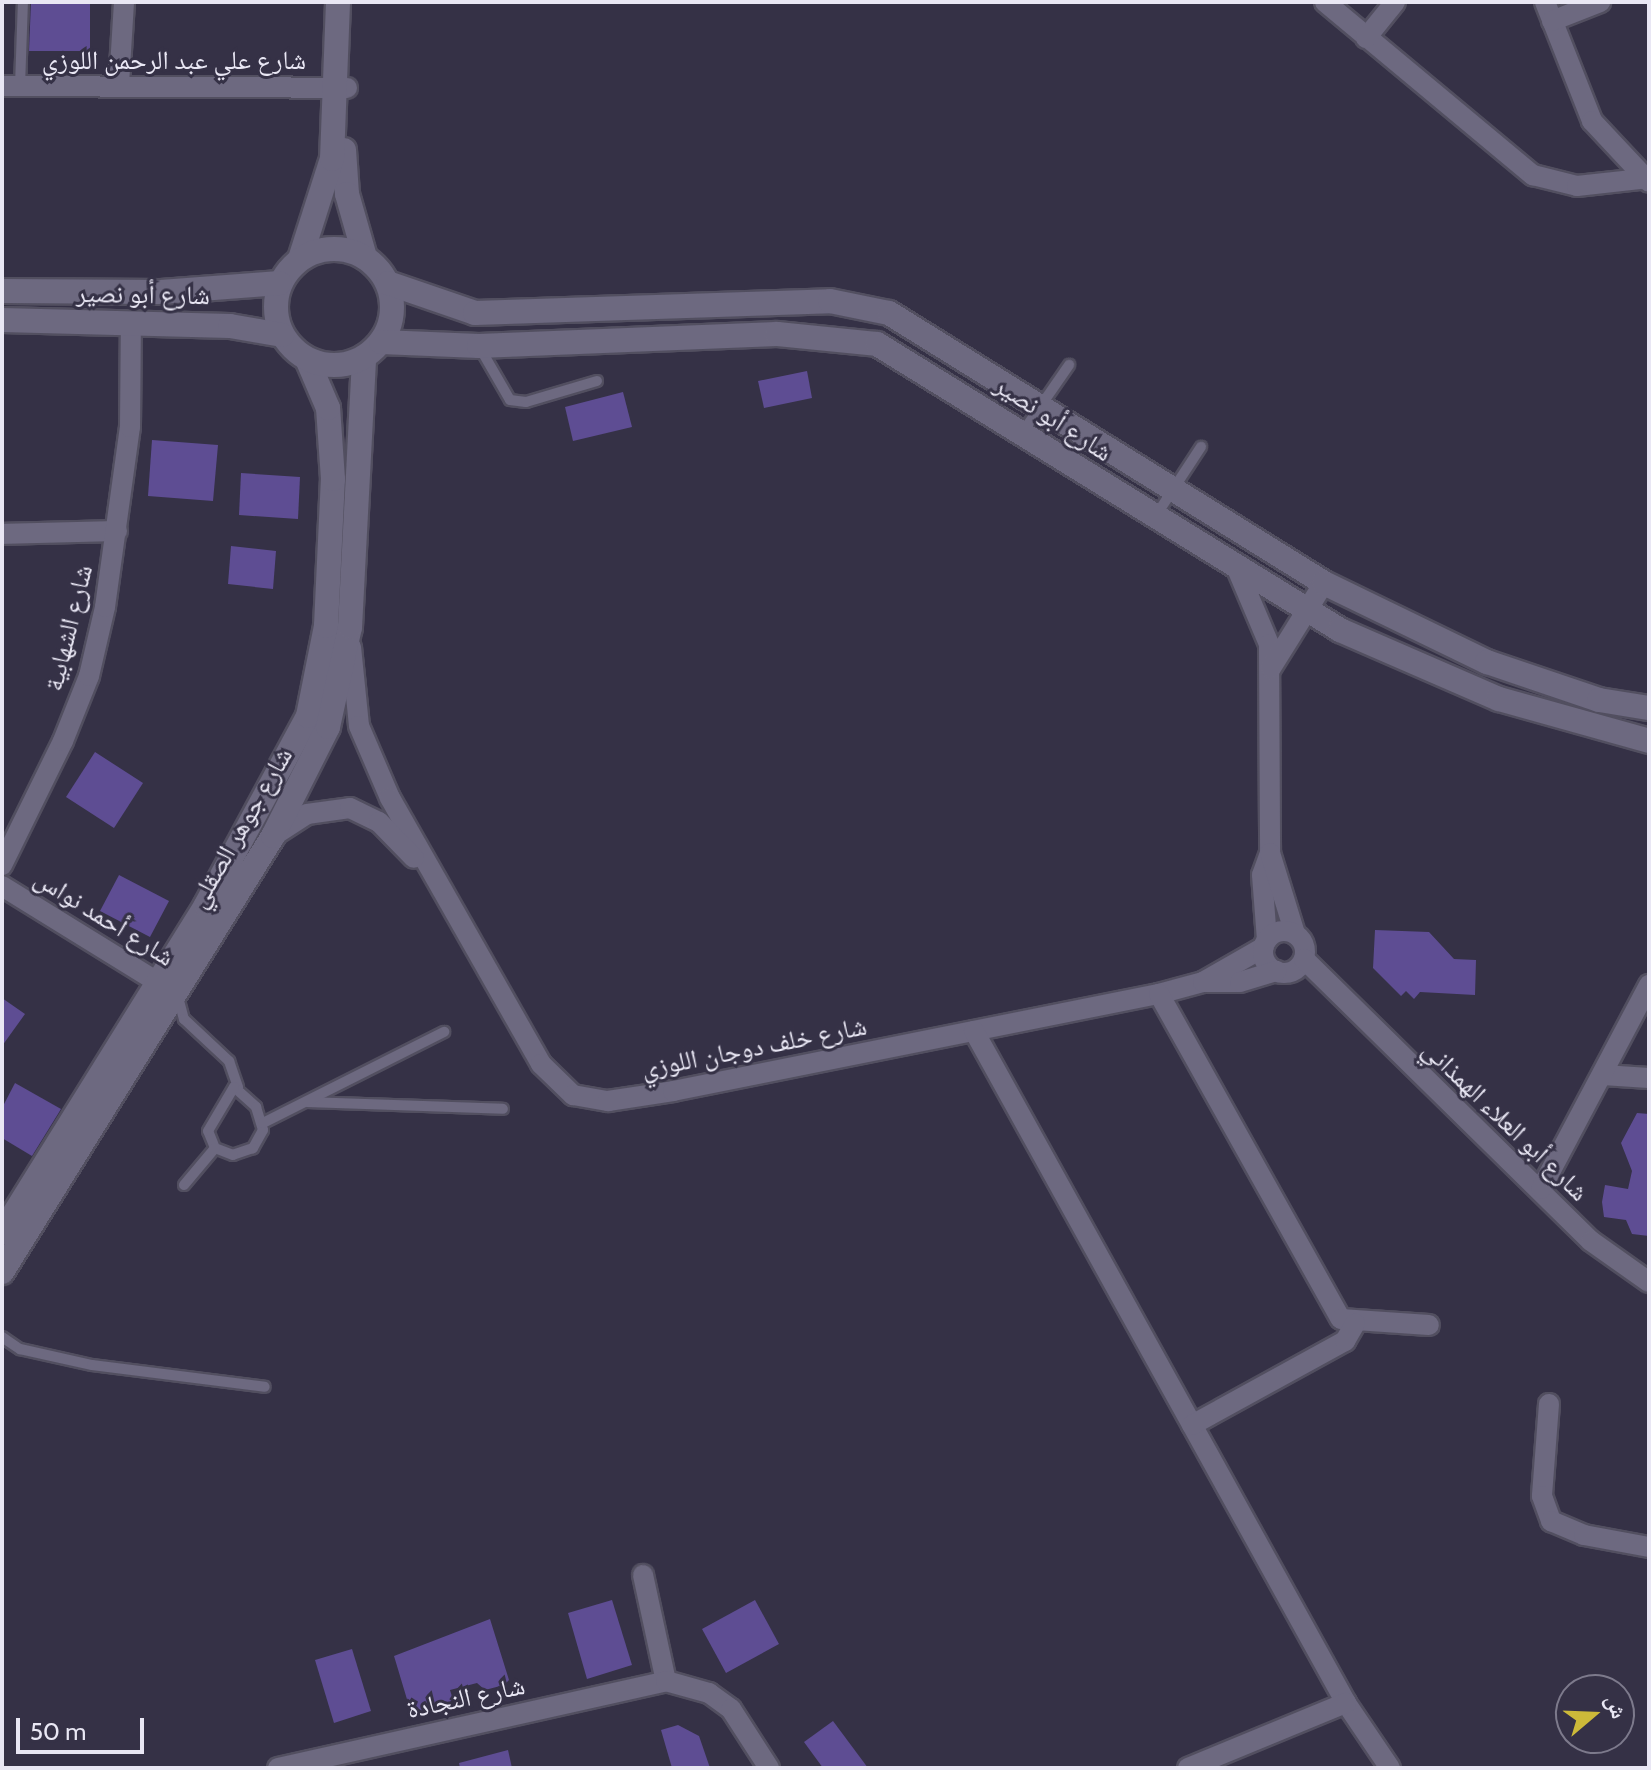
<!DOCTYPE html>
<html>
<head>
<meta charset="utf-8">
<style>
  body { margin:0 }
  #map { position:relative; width:1651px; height:1770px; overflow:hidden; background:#353146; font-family:Cabin,"Noto Naskh Arabic",sans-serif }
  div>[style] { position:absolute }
  .building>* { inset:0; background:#5e4d93 }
  .roads { filter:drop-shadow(2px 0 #524f60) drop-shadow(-2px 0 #524f60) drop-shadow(0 2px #524f60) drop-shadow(0 -2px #524f60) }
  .service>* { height:10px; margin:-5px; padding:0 5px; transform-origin:5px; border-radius:5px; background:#6d6980 }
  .minor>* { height:20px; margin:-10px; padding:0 10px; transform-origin:10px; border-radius:10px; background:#6d6980 }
  .minor>.ring { margin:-10px; padding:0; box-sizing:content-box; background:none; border:20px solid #6d6980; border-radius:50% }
  .tertiary>* { height:24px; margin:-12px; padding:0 12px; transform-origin:12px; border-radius:12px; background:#6d6980 }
  .secondary>* { height:24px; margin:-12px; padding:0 12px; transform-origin:12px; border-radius:12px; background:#6d6980 }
  .secondary>.ring { margin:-12px; padding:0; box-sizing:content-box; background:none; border:24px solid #6d6980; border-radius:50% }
  span { translate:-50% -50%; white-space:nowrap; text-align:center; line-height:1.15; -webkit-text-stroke:6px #353146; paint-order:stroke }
  .street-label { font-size:26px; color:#e9e7f4 }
  .frame { position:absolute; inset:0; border:4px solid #e9e7f4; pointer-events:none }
  .north { position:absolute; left:1555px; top:1674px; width:80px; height:80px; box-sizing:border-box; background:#353146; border:2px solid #7d7a8c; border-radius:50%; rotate:71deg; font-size:22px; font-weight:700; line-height:32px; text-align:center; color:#e9e7f4 }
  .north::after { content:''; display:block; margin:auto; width:28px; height:36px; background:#ccb939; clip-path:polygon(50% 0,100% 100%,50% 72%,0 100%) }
  .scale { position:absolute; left:16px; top:1718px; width:128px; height:36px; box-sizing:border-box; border:4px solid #e9e7f4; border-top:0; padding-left:10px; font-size:24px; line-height:28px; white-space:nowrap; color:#e9e7f4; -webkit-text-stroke:6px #353146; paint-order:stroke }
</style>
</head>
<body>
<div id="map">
  <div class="building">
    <div style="clip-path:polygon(31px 2px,90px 2px,90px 51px,29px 51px)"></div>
    <div style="clip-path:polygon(807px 371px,812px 398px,764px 408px,758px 381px)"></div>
    <div style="clip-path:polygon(623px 392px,632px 427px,573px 441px,565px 407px)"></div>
    <div style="clip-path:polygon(152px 440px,218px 445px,213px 501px,148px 496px)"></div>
    <div style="clip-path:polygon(241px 473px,300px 477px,298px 519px,239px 515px)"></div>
    <div style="clip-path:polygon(231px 546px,276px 551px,273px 589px,228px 584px)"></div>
    <div style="clip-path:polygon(95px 752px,143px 783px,114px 828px,66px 797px)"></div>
    <div style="clip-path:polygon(119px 875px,169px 901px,150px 937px,100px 911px)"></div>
    <div style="clip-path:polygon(1375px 930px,1429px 932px,1454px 959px,1476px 960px,1475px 995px,1420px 992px,1414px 999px,1406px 991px,1401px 996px,1373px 968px)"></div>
    <div style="clip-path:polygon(2px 998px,25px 1014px,2px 1046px)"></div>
    <div style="clip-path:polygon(15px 1083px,61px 1109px,32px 1156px,2px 1138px,2px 1108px)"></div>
    <div style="clip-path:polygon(1637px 1113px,1649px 1114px,1649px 1236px,1632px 1234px,1626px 1220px,1604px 1217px,1602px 1202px,1605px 1185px,1628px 1189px,1632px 1171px,1621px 1143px)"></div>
    <div style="clip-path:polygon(612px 1600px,632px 1665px,587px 1679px,568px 1613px)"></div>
    <div style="clip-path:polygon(755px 1600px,779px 1644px,726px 1673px,702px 1629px)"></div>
    <div style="clip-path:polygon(490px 1619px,509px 1680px,504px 1685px,485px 1690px,477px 1683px,450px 1690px,454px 1703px,412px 1716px,394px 1656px)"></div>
    <div style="clip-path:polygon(352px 1649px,371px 1711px,334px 1723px,315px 1660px)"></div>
    <div style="clip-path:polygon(833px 1721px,868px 1768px,823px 1768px,804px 1742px)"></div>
    <div style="clip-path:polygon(678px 1725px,699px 1736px,710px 1768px,672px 1768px,661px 1730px)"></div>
    <div style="clip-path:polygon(508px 1750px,512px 1768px,460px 1768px,459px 1763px)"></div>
  </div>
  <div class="roads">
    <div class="service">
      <div style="left:20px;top:86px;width:84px;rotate:-88deg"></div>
      <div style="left:480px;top:348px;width:60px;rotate:60deg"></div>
      <div style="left:510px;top:400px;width:16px;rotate:7deg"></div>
      <div style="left:526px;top:402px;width:74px;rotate:-16.5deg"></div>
      <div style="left:1022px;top:433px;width:83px;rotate:-55.3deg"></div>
      <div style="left:1155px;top:517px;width:84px;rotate:-56.7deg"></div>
      <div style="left:178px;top:997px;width:23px;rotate:75deg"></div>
      <div style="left:184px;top:1019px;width:62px;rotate:43deg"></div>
      <div style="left:229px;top:1061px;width:28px;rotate:71deg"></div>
      <div style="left:234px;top:1087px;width:30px;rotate:42deg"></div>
      <div style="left:256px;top:1107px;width:24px;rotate:73deg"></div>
      <div style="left:263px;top:1130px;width:21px;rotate:119deg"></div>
      <div style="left:253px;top:1148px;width:21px;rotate:161deg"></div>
      <div style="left:233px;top:1155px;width:19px;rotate:-159deg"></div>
      <div style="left:215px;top:1148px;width:18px;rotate:-112deg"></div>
      <div style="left:208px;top:1131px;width:51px;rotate:-59.4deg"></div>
      <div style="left:307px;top:1102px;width:196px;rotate:2deg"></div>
      <div style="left:263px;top:1123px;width:203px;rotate:-26.7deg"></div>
      <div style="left:184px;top:1185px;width:48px;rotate:-50deg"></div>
      <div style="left:2px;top:1337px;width:22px;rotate:34deg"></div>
      <div style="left:20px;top:1349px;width:74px;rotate:12.5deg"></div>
      <div style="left:92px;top:1365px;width:174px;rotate:7.2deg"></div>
    </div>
    <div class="minor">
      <div style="left:1325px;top:2px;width:271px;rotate:39.8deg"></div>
      <div style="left:1533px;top:175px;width:45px;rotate:14deg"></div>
      <div style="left:1577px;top:186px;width:72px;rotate:-6.3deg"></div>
      <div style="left:1545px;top:2px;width:128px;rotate:68.4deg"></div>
      <div style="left:1592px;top:121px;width:83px;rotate:46.9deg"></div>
      <div style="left:1552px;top:21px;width:52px;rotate:-21.6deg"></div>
      <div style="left:1366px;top:38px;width:46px;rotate:-51.1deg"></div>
      <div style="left:119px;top:84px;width:82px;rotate:-86.5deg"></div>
      <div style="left:2px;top:86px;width:345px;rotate:0.3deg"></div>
      <div style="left:2px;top:534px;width:115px;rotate:-1.5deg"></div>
      <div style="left:1238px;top:571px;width:79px;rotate:67deg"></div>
      <div style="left:1269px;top:644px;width:209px;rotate:89.7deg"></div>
      <div style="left:1270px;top:853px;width:23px;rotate:110deg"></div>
      <div style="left:1262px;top:875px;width:65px;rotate:85.6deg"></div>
      <div style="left:351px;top:647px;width:79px;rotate:84.2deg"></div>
      <div style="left:359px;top:726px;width:78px;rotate:66.7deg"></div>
      <div style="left:390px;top:798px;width:306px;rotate:60.4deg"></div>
      <div style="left:541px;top:1064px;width:45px;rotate:44.1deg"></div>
      <div style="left:573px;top:1095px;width:36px;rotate:10deg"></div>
      <div style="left:608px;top:1101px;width:66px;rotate:-8.7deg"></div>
      <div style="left:673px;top:1091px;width:496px;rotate:-11.3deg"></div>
      <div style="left:1159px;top:994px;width:46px;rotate:-15.3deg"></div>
      <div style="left:1203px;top:982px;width:70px;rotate:-29.8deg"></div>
      <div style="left:1271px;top:668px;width:100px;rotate:-58.1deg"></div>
      <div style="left:273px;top:836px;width:40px;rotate:-32.9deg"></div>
      <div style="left:307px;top:814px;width:43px;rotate:-7.9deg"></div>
      <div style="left:350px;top:808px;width:32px;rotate:26deg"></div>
      <div style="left:379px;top:822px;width:50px;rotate:45.8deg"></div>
      <div style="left:1270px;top:853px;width:85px;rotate:72.8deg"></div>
      <div style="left:2px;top:865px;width:138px;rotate:-63.8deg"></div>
      <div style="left:63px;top:741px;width:70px;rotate:-68.2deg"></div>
      <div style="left:89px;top:676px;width:71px;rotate:-76.9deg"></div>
      <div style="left:105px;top:607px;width:182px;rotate:-82.1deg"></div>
      <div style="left:130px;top:427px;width:105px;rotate:-89.5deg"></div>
      <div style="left:2px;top:886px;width:196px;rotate:31.7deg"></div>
      <div class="ring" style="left:1263px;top:931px;width:22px;height:22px"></div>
      <div style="left:1304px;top:959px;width:402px;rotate:44.5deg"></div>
      <div style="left:1591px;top:1241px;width:71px;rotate:35.3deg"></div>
      <div style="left:1203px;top:982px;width:37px"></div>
      <div style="left:1240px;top:982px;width:38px;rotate:-17deg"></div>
      <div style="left:1159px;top:994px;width:372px;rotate:60.8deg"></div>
      <div style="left:1341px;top:1319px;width:88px;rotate:3.9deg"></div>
      <div style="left:974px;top:1031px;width:768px;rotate:61.03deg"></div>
      <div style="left:1346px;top:1703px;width:78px;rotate:55.9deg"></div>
      <div style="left:1603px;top:1075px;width:46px;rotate:3.7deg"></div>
      <div style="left:1541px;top:1189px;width:231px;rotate:-62.1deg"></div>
      <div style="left:1549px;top:1404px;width:92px;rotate:94.4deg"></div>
      <div style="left:1542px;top:1496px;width:27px;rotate:70deg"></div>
      <div style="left:1551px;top:1521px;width:36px;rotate:23deg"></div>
      <div style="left:1584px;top:1535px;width:66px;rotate:10.5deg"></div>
      <div style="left:1192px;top:1425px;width:175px;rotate:-28.8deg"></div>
      <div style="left:1345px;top:1341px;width:20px;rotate:-60deg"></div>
      <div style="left:643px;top:1575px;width:108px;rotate:77.8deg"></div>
      <div style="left:278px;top:1768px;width:398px;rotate:-12.6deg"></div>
      <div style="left:666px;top:1681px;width:45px;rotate:15.6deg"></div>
      <div style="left:709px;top:1693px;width:27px;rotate:36deg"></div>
      <div style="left:731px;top:1709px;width:70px;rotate:57.2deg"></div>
      <div style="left:1188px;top:1768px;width:171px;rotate:-22.4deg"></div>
    </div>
    <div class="tertiary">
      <div style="left:344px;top:150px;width:44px;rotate:86.1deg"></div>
      <div style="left:347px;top:194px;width:66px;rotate:74.1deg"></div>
      <div style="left:300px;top:259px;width:105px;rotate:-72.3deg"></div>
      <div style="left:332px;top:159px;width:157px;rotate:-87.8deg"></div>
      <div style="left:2px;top:1233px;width:386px;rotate:-58.1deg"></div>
      <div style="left:206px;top:905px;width:215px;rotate:-61.6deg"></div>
      <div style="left:308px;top:716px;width:92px;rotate:-78.7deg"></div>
      <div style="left:326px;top:626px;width:147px;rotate:-87.3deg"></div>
      <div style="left:333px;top:479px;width:71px;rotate:-94deg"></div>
      <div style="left:328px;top:408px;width:53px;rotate:-113.2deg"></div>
      <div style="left:2px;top:1272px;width:513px;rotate:-58.14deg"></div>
      <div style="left:273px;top:836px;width:122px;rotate:-63.2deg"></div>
      <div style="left:328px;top:727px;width:102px;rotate:-77.6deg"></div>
      <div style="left:350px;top:627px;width:270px;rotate:-87deg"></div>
    </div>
    <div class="secondary">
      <div class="ring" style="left:276px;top:249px;width:92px;height:92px"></div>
      <div style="left:388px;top:283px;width:92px;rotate:19deg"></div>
      <div style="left:475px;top:313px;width:355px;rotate:-1.9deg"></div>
      <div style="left:830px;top:301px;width:60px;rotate:11.5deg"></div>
      <div style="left:889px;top:313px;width:512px;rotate:31.83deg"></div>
      <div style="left:1324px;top:583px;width:181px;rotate:25.9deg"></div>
      <div style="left:1487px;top:662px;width:118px;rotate:18.7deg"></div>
      <div style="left:1599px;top:700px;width:51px;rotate:9.1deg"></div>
      <div style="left:2px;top:291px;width:159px;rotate:0.4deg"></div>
      <div style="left:161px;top:292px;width:119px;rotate:-4.3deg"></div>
      <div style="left:2px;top:320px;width:228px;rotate:1.5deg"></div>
      <div style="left:230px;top:326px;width:53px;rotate:9.8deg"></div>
      <div style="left:381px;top:342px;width:98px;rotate:2.3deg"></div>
      <div style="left:479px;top:346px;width:298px;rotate:-2.3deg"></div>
      <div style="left:777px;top:334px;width:100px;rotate:5.7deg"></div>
      <div style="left:877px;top:344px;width:544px;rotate:31.7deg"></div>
      <div style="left:1340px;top:630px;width:173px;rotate:23.5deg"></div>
      <div style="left:1499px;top:699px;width:156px;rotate:15.6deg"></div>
    </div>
  </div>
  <div class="street-label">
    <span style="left:174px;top:61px">شارع علي عبد الرحمن اللوزي</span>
    <span style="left:143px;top:295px;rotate:1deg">شارع أبو نصير</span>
    <span style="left:1053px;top:419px;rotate:33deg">شارع أبو نصير</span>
    <span style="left:69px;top:628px;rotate:-76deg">شارع الشهابية</span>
    <span style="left:241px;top:828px;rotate:-60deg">شارع جوهر الصقلي</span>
    <span style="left:104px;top:918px;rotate:32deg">شارع أحمد نواس</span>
    <span style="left:754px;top:1048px;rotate:-11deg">شارع خلف دوجان اللوزي</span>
    <span style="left:1505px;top:1121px;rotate:44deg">شارع أبو العلاء الهمذاني</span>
    <span style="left:466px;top:1698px;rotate:-12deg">شارع النجادة</span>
  </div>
  <div class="frame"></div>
  <div class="north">ش</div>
  <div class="scale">50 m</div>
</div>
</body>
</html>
